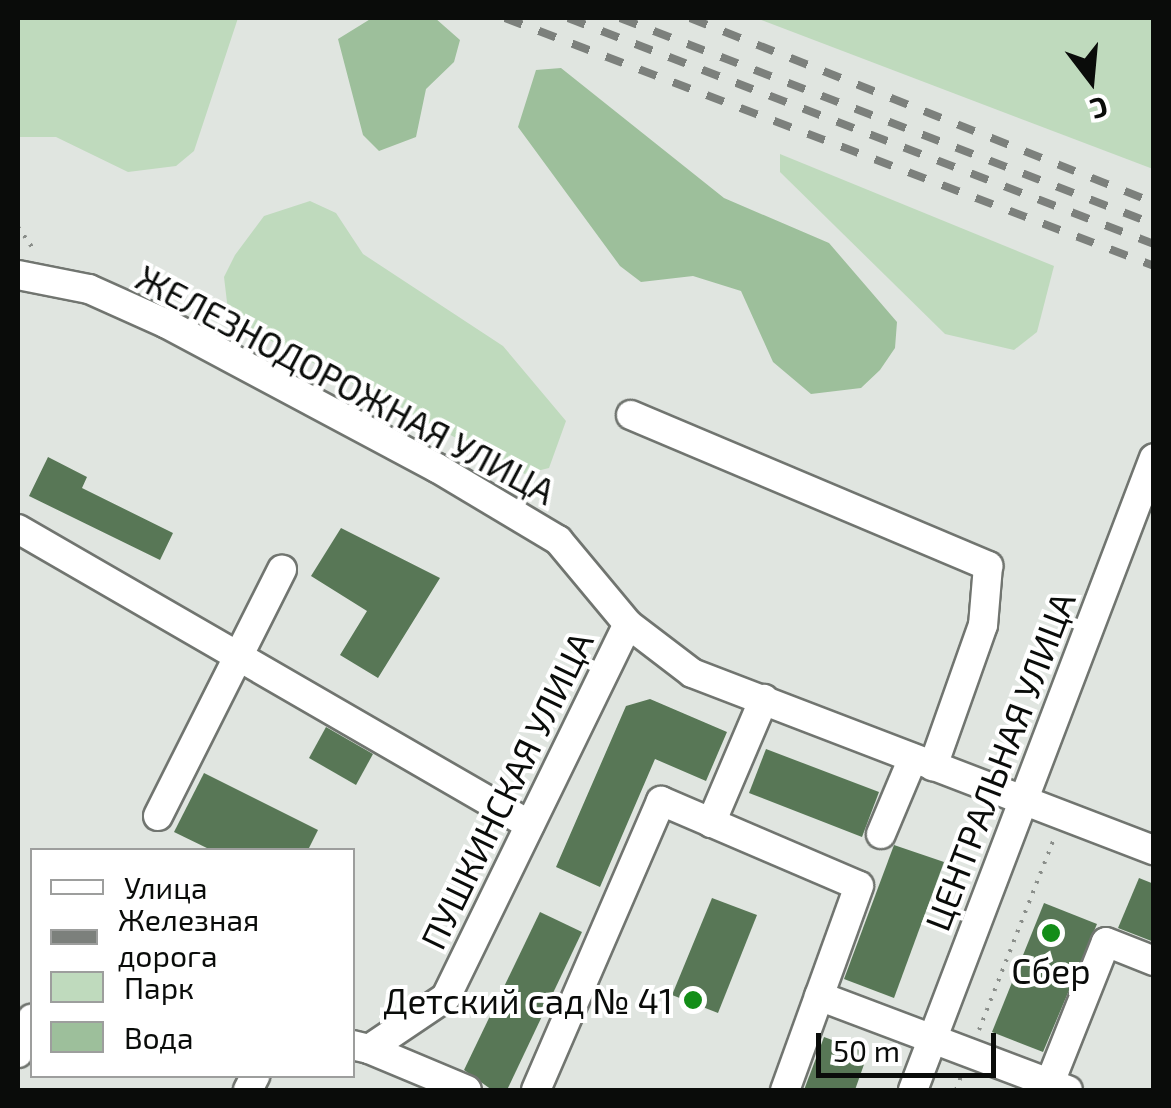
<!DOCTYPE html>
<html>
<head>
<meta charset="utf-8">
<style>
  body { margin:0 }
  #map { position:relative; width:1171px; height:1108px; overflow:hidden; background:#e0e5e0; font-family:"Exo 2",sans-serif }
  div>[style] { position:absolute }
  .green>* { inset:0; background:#bfdabd }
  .water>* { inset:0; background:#9dbf9b }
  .building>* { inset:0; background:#587756 }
  .path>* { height:4px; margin-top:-2px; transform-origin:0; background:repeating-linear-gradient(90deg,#8a8e8a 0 2.5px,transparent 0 10.5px) }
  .roads { filter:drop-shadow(2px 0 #717570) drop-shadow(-2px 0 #717570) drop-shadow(0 2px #717570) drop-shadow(0 -2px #717570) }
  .minor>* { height:28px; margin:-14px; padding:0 14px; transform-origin:14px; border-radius:14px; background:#fff }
  .rail>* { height:8px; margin-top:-4px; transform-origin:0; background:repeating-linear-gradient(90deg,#7c807c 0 18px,transparent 0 36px) }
  .dots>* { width:28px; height:28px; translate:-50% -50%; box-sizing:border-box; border:5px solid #fff; border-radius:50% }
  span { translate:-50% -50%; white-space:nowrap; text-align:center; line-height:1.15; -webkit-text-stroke:8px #fff; paint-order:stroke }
  .street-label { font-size:35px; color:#0a0c0a }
  .poi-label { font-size:35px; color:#0a0c0a }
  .right { translate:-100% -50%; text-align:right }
  .frame { position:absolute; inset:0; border:20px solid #0a0c0a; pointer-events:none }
  .legend { position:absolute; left:30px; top:848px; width:325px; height:230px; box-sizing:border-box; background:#fff; border:2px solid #9d9e9d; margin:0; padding:12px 18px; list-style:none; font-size:30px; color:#0a0c0a }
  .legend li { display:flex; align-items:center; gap:20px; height:50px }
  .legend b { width:50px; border:2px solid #9d9e9d }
  .north { position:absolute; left:1041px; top:30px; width:100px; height:100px; -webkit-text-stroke:8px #fff; paint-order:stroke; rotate:164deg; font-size:28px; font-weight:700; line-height:40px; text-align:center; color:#0a0c0a }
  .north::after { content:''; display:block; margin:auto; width:35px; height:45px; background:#0a0c0a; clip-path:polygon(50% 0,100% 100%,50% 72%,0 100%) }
  .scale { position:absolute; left:816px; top:1033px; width:180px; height:45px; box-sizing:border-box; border:5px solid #0a0c0a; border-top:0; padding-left:12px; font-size:30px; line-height:35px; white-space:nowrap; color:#0a0c0a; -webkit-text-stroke:8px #fff; paint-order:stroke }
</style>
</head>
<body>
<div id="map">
  <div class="green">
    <div style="clip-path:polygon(18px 18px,238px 18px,194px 151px,176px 166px,128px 172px,56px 137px,18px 137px)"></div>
    <div style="clip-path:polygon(756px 18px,1153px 18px,1153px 169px)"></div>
    <div style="clip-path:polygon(780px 154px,1054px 266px,1037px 332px,1014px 350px,945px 334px,780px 172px)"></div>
    <div style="clip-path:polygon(310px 201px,336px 213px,363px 254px,503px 346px,566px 421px,549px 468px,525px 474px,229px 319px,224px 277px,235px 255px,264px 216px)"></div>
  </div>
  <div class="water">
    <div style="clip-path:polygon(372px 18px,435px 18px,460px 40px,454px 62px,426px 89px,416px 137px,379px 151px,363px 135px,338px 39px)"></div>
    <div style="clip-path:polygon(561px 68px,724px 198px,829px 243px,897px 322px,895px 348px,880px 370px,861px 388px,811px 394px,773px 362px,741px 291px,693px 276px,641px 282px,620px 266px,518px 127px,536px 70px)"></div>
  </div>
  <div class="building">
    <div style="clip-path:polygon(48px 457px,87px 477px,82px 488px,173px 533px,160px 560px,29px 496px)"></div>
    <div style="clip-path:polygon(341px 528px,440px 578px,378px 678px,340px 655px,367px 611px,311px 576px)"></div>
    <div style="clip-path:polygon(650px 699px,727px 732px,706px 781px,655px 759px,600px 887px,556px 867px,626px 706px)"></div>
    <div style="clip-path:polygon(326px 727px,373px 754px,356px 785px,309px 758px)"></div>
    <div style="clip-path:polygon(766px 749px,879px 792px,862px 837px,749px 793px)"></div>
    <div style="clip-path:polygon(204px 773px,318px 830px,308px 850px,211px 850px,174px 832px)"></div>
    <div style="clip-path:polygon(894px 845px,944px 862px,894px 998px,844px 979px)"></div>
    <div style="clip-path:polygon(1139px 878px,1154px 884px,1154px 942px,1118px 928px)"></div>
    <div style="clip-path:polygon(712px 898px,757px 915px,718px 1013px,672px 995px)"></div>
    <div style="clip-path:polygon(1044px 903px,1097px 924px,1043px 1052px,992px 1032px)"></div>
    <div style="clip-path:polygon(540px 912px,582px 932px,507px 1090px,492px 1090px,464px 1070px)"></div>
    <div style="clip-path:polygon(824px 1037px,868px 1053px,855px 1090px,804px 1090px)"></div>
  </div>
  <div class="path">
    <div style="left:18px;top:227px;width:29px;rotate:55deg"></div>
    <div style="left:979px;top:1030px;width:205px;rotate:-68.6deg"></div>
    <div style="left:956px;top:1090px;width:15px;rotate:-70deg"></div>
  </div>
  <div class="roads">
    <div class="minor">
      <div style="left:18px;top:275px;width:72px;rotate:11.2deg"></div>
      <div style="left:89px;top:289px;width:85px;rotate:24.2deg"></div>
      <div style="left:167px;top:324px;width:306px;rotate:28.1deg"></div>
      <div style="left:437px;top:468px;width:141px;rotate:30.8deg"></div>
      <div style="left:558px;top:540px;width:109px;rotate:50.2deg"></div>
      <div style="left:628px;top:624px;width:81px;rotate:37.4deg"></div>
      <div style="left:692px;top:673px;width:495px;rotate:21deg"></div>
      <div style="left:631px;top:415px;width:388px;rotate:22.9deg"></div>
      <div style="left:988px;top:566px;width:59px;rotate:94.8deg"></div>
      <div style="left:983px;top:625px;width:150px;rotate:109.5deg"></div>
      <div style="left:18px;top:529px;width:591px;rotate:30.03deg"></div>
      <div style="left:158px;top:816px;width:276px;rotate:-63.3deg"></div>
      <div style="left:711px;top:823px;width:135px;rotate:-66.9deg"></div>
      <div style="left:881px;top:834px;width:82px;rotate:-67.2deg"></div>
      <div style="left:819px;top:996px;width:266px;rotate:20.7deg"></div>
      <div style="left:352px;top:1045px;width:17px;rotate:13deg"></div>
      <div style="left:369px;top:1049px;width:93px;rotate:-34deg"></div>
      <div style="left:446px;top:997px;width:415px;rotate:-64deg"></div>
      <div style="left:369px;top:1049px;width:106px;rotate:22.7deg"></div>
      <div style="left:18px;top:1053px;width:37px;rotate:-68deg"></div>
      <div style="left:248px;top:1090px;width:16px;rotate:-63deg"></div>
      <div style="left:536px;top:1090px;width:315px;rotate:-66.6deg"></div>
      <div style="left:661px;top:801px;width:215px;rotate:23.2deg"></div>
      <div style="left:859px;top:886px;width:217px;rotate:109.9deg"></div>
      <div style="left:913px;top:1090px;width:676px;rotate:-69.13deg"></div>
      <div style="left:1047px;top:1090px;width:159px;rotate:-68.3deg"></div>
      <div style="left:1106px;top:942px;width:52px;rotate:21.6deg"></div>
    </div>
  </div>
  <div class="rail">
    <div style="left:505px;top:18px;width:695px;rotate:20.91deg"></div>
    <div style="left:568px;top:18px;width:628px;rotate:21.09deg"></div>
    <div style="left:620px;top:18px;width:572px;rotate:21.1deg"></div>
    <div style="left:690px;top:18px;width:500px;rotate:21.7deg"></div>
  </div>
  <div class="dots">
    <div style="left:1051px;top:933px;background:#138d18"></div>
    <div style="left:693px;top:1000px;background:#138d18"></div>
  </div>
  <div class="street-label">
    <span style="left:346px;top:384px;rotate:28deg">ЖЕЛЕЗНОДОРОЖНАЯ УЛИЦА</span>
    <span style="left:999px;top:761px;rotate:-69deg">ЦЕНТРАЛЬНАЯ УЛИЦА</span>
    <span style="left:506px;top:790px;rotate:-64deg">ПУШКИНСКАЯ УЛИЦА</span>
  </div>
  <div class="poi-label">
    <span style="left:1051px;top:970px">Сбер</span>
    <span class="right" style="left:673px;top:1000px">Детский сад № 41</span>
  </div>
  <div class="frame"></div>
  <ul class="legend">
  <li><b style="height:12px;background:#fff"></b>Улица</li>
  <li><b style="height:12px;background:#7c807c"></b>Железная дорога</li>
  <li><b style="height:28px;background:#bfdabd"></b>Парк</li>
  <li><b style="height:28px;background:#9dbf9b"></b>Вода</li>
  </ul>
  <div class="north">С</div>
  <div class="scale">50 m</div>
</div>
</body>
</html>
